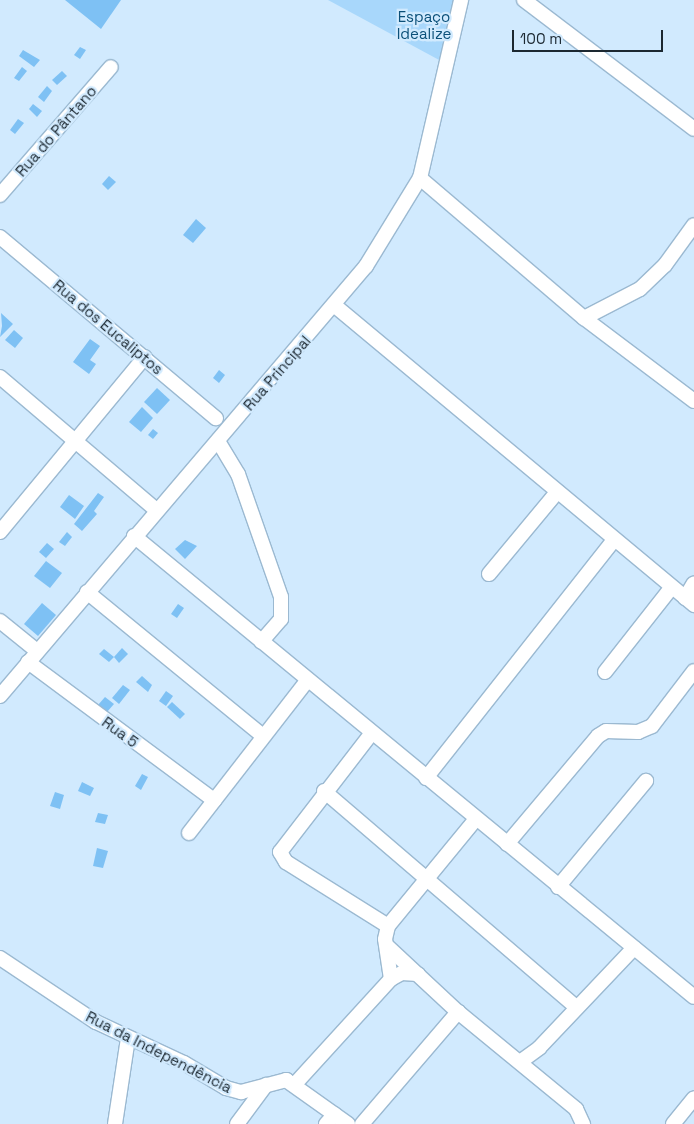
<!DOCTYPE html>
<html>
<head>
<meta charset="utf-8">
<style>
  body { margin:0 }
  #map { position:relative; width:694px; height:1124px; overflow:hidden; background:#d1eafe; font-family:"Space Grotesk",sans-serif }
  div>[style] { position:absolute }
  .green>* { inset:0; background:#a8d7fb }
  .building>* { inset:0; background:#7ec1f4 }
  .roads { filter:drop-shadow(1px 0 #9bb9d1) drop-shadow(-1px 0 #9bb9d1) drop-shadow(0 1px #9bb9d1) drop-shadow(0 -1px #9bb9d1) }
  .minor>* { height:14px; margin:-7px; padding:0 7px; transform-origin:7px; border-radius:7px; background:#fff }
  span { translate:-50% -50%; white-space:nowrap; text-align:center; line-height:1.15; -webkit-text-stroke:4.5px #d1eafe; paint-order:stroke }
  .park-label { font-size:15px; color:#0b5079 }
  .street-label { font-size:15px; color:#1c2831 }
  .scale { position:absolute; left:512px; top:30px; width:151px; height:22px; box-sizing:border-box; border:2px solid #1c2831; border-top:0; padding-left:6px; font-size:15px; line-height:18px; white-space:nowrap; color:#1c2831; -webkit-text-stroke:4px #d1eafe; paint-order:stroke }
</style>
</head>
<body>
<div id="map">
  <div class="green">
    <div style="clip-path:polygon(328px 0,454px 0,441px 61px)"></div>
  </div>
  <div class="building">
    <div style="clip-path:polygon(65px 0,121px 0,101px 29px)"></div>
    <div style="clip-path:polygon(80px 47px,86px 50px,80px 59px,74px 55px)"></div>
    <div style="clip-path:polygon(23px 50px,40px 60px,34px 67px,19px 56px)"></div>
    <div style="clip-path:polygon(22px 67px,27px 71px,19px 81px,14px 78px)"></div>
    <div style="clip-path:polygon(62px 71px,67px 76px,57px 85px,52px 80px)"></div>
    <div style="clip-path:polygon(47px 86px,52px 91px,44px 102px,38px 97px)"></div>
    <div style="clip-path:polygon(33px 104px,42px 111px,37px 117px,29px 109px)"></div>
    <div style="clip-path:polygon(18px 119px,24px 123px,15px 134px,10px 130px)"></div>
    <div style="clip-path:polygon(109px 176px,116px 182px,108px 190px,102px 184px)"></div>
    <div style="clip-path:polygon(196px 219px,206px 228px,193px 243px,183px 235px)"></div>
    <div style="clip-path:polygon(1px 313px,13px 324px,0 337px,2px 326px)"></div>
    <div style="clip-path:polygon(14px 330px,23px 338px,15px 348px,5px 340px)"></div>
    <div style="clip-path:polygon(90px 339px,100px 346px,90px 360px,96px 364px,89px 374px,73px 362px)"></div>
    <div style="clip-path:polygon(219px 370px,225px 375px,219px 383px,213px 378px)"></div>
    <div style="clip-path:polygon(157px 388px,170px 400px,157px 414px,144px 402px)"></div>
    <div style="clip-path:polygon(142px 407px,153px 418px,141px 432px,129px 422px)"></div>
    <div style="clip-path:polygon(153px 429px,158px 433px,153px 439px,148px 435px)"></div>
    <div style="clip-path:polygon(98px 493px,104px 497px,94px 511px,97px 514px,82px 531px,74px 524px)"></div>
    <div style="clip-path:polygon(69px 495px,84px 506px,75px 519px,60px 507px)"></div>
    <div style="clip-path:polygon(67px 532px,72px 537px,65px 546px,59px 542px)"></div>
    <div style="clip-path:polygon(185px 540px,197px 546px,185px 559px,175px 549px)"></div>
    <div style="clip-path:polygon(47px 543px,54px 549px,46px 558px,39px 552px)"></div>
    <div style="clip-path:polygon(46px 561px,62px 573px,50px 588px,34px 576px)"></div>
    <div style="clip-path:polygon(42px 603px,56px 615px,38px 636px,24px 624px)"></div>
    <div style="clip-path:polygon(178px 604px,184px 608px,177px 618px,171px 614px)"></div>
    <div style="clip-path:polygon(122px 648px,128px 654px,119px 663px,114px 657px)"></div>
    <div style="clip-path:polygon(104px 649px,114px 657px,109px 662px,99px 654px)"></div>
    <div style="clip-path:polygon(142px 676px,152px 685px,148px 692px,136px 682px)"></div>
    <div style="clip-path:polygon(123px 685px,130px 690px,119px 704px,112px 698px)"></div>
    <div style="clip-path:polygon(166px 691px,173px 696px,166px 706px,159px 701px)"></div>
    <div style="clip-path:polygon(105px 697px,114px 704px,107px 712px,98px 705px)"></div>
    <div style="clip-path:polygon(172px 702px,185px 714px,180px 719px,167px 707px)"></div>
    <div style="clip-path:polygon(142px 774px,148px 777px,141px 790px,135px 786px)"></div>
    <div style="clip-path:polygon(82px 782px,94px 788px,90px 796px,78px 791px)"></div>
    <div style="clip-path:polygon(55px 792px,64px 795px,60px 809px,50px 806px)"></div>
    <div style="clip-path:polygon(98px 813px,108px 815px,105px 824px,95px 822px)"></div>
    <div style="clip-path:polygon(97px 848px,108px 851px,103px 868px,93px 866px)"></div>
  </div>
  <div class="roads">
    <div class="minor">
      <div style="left:524px;top:0;width:213px;rotate:37.2deg"></div>
      <div style="left:420px;top:178px;width:216px;rotate:40.5deg"></div>
      <div style="left:584px;top:318px;width:138px;rotate:37deg"></div>
      <div style="left:0;top:195px;width:169px;rotate:-49.1deg"></div>
      <div style="left:0;top:237px;width:282px;rotate:40deg"></div>
      <div style="left:334px;top:305px;width:469px;rotate:39.8deg"></div>
      <div style="left:584px;top:318px;width:63px;rotate:-27.4deg"></div>
      <div style="left:640px;top:289px;width:35px;rotate:-44deg"></div>
      <div style="left:665px;top:265px;width:49px;rotate:-54.1deg"></div>
      <div style="left:0;top:377px;width:205px;rotate:40.4deg"></div>
      <div style="left:218px;top:441px;width:39px;rotate:59deg"></div>
      <div style="left:238px;top:474px;width:130px;rotate:70.7deg"></div>
      <div style="left:281px;top:597px;width:22px;rotate:90deg"></div>
      <div style="left:281px;top:619px;width:30px;rotate:131deg"></div>
      <div style="left:0;top:532px;width:227px;rotate:-50.4deg"></div>
      <div style="left:134px;top:536px;width:725px;rotate:39.46deg"></div>
      <div style="left:489px;top:574px;width:107px;rotate:-50.3deg"></div>
      <div style="left:87px;top:592px;width:226px;rotate:39.3deg"></div>
      <div style="left:685px;top:598px;width:17px;rotate:-59deg"></div>
      <div style="left:0;top:621px;width:48px;rotate:39deg"></div>
      <div style="left:28px;top:662px;width:232px;rotate:36.6deg"></div>
      <div style="left:605px;top:672px;width:108px;rotate:-51.8deg"></div>
      <div style="left:0;top:696px;width:565px;rotate:-49.6deg"></div>
      <div style="left:366px;top:266px;width:103px;rotate:-58.5deg"></div>
      <div style="left:420px;top:178px;width:183px;rotate:-77deg"></div>
      <div style="left:371px;top:734px;width:149px;rotate:127.6deg"></div>
      <div style="left:280px;top:852px;width:12px;rotate:59deg"></div>
      <div style="left:286px;top:862px;width:120px;rotate:32.1deg"></div>
      <div style="left:426px;top:778px;width:303px;rotate:-51.7deg"></div>
      <div style="left:324px;top:791px;width:332px;rotate:40.6deg"></div>
      <div style="left:189px;top:833px;width:192px;rotate:-52.2deg"></div>
      <div style="left:507px;top:844px;width:141px;rotate:-49.9deg"></div>
      <div style="left:598px;top:736px;width:9px;rotate:-32deg"></div>
      <div style="left:606px;top:731px;width:32px;rotate:2deg"></div>
      <div style="left:638px;top:732px;width:15px;rotate:-23deg"></div>
      <div style="left:652px;top:726px;width:69px;rotate:-52.6deg"></div>
      <div style="left:558px;top:887px;width:138px;rotate:-50.3deg"></div>
      <div style="left:388px;top:947px;width:96px;rotate:42.9deg"></div>
      <div style="left:458px;top:1012px;width:153px;rotate:39.4deg"></div>
      <div style="left:576px;top:1109px;width:17px;rotate:65deg"></div>
      <div style="left:0;top:958px;width:115px;rotate:33.7deg"></div>
      <div style="left:96px;top:1022px;width:97px;rotate:25deg"></div>
      <div style="left:184px;top:1063px;width:49px;rotate:30.8deg"></div>
      <div style="left:226px;top:1088px;width:16px;rotate:15deg"></div>
      <div style="left:241px;top:1092px;width:47px;rotate:-14.9deg"></div>
      <div style="left:286px;top:1080px;width:76px;rotate:35.4deg"></div>
      <div style="left:391px;top:979px;width:40px;rotate:-98.5deg"></div>
      <div style="left:385px;top:939px;width:13px;rotate:-77deg"></div>
      <div style="left:388px;top:926px;width:139px;rotate:-50.6deg"></div>
      <div style="left:520px;top:1062px;width:24px;rotate:-36deg"></div>
      <div style="left:539px;top:1048px;width:138px;rotate:-46.5deg"></div>
      <div style="left:295px;top:1084px;width:142px;rotate:-47.6deg"></div>
      <div style="left:391px;top:979px;width:13px;rotate:-29deg"></div>
      <div style="left:402px;top:973px;width:16px;rotate:4deg"></div>
      <div style="left:115px;top:1124px;width:87px;rotate:-81.4deg"></div>
      <div style="left:237px;top:1124px;width:49px;rotate:-53.4deg"></div>
      <div style="left:326px;top:1124px;width:13px;rotate:-48deg"></div>
      <div style="left:362px;top:1124px;width:148px;rotate:-49.4deg"></div>
      <div style="left:673px;top:1124px;width:33px;rotate:-51deg"></div>
    </div>
  </div>
  <div class="park-label">
    <span style="left:424px;top:25px">Espaço<br>Idealize</span>
  </div>
  <div class="street-label">
    <span style="left:56px;top:131px;rotate:-49deg">Rua do Pântano</span>
    <span style="left:108px;top:327px;rotate:40deg">Rua dos Eucaliptos</span>
    <span style="left:277px;top:373px;rotate:-49deg">Rua Principal</span>
    <span style="left:120px;top:732px;rotate:36deg">Rua 5</span>
    <span style="left:159px;top:1052px;rotate:27deg">Rua da Independência</span>
  </div>
  <div class="scale">100 m</div>
</div>
</body>
</html>
